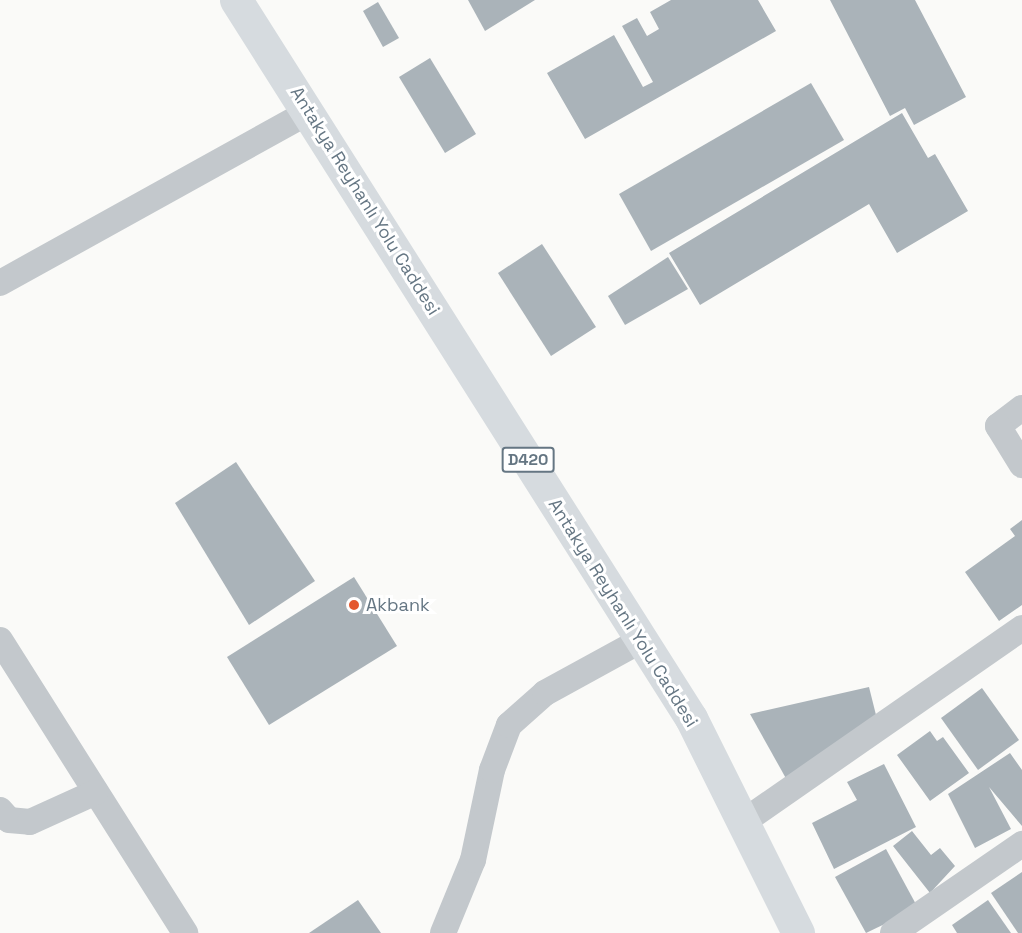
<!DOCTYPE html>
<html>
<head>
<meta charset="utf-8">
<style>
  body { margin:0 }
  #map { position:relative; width:1022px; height:933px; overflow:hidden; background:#fafaf8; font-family:"Space Grotesk",sans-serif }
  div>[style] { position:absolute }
  .building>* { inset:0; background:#aab3b9 }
  .street>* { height:26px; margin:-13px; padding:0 13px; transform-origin:13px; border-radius:13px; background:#c3c8cc }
  .primary>* { height:33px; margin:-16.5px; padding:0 16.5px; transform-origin:16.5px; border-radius:16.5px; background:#d6dbdf }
  .dots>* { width:16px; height:16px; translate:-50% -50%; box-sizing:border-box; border:3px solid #fff; border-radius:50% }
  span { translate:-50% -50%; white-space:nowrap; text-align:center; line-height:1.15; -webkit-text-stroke:6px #fff; paint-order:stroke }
  .shield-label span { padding:2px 4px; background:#fff; border:2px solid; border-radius:4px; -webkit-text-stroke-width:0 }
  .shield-label { font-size:16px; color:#657683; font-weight:700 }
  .street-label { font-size:18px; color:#657683 }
  .poi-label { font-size:18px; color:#657683 }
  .left { translate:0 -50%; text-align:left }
</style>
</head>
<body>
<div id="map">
  <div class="building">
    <div style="clip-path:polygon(468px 0,535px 0,485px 31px)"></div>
    <div style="clip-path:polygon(671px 0,758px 0,776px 31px,585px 139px,547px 73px,614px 35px,643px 87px,653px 82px,622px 26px,637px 18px,647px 36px,659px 29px,650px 12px)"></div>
    <div style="clip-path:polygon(830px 0,915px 0,966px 97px,914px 125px,905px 108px,890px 116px)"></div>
    <div style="clip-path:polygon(378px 2px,399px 38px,383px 47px,363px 11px)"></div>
    <div style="clip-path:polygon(430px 58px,476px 134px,445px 153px,399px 77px)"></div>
    <div style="clip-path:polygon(811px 83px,844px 140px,651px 251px,619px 194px)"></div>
    <div style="clip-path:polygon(902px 113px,928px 158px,935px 154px,968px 211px,897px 253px,869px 204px,700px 305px,669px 253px)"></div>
    <div style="clip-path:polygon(542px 244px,596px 327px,551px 356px,498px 273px)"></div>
    <div style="clip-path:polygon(668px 257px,688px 289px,625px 325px,608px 296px)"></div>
    <div style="clip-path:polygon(236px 462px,315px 581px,249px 625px,175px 503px)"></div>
    <div style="clip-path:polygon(1022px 520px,1022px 605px,999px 621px,965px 572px,1015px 536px,1010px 529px)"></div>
    <div style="clip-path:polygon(354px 577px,397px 646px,269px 725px,227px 657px)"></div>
    <div style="clip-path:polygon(869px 687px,877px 719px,788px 782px,750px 714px)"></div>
    <div style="clip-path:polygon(982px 688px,1019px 740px,978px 770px,941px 718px)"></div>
    <div style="clip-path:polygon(930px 731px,937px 741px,943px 737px,969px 773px,930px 801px,897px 755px)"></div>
    <div style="clip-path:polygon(1010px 753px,1022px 770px,1022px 826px,989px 787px,1011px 829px,975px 848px,948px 794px)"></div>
    <div style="clip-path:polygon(884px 764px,916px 827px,834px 869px,812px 823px,857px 800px,847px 782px)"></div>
    <div style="clip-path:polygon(912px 831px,931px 855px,940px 848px,955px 866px,930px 893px,893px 846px)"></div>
    <div style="clip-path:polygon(886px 849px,918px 908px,866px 933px,835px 877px)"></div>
    <div style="clip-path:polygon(1022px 872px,1022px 933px,1018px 933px,991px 893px)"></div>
    <div style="clip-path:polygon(358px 900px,381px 933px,309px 933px)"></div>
    <div style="clip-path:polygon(988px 900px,1011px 933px,957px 933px,952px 925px)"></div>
  </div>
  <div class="street">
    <div style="left:0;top:283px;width:353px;rotate:-29deg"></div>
    <div style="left:1022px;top:408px;width:30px;rotate:143deg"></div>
    <div style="left:998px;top:426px;width:46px;rotate:58.4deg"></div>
    <div style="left:0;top:640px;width:347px;rotate:57.7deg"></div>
    <div style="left:0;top:810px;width:13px;rotate:48deg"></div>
    <div style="left:9px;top:820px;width:21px;rotate:5deg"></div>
    <div style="left:30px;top:822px;width:72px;rotate:-24.4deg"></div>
    <div style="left:743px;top:822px;width:340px;rotate:-34.8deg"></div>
    <div style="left:443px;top:933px;width:79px;rotate:-67.7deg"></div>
    <div style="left:473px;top:860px;width:92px;rotate:-78.1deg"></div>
    <div style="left:492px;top:770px;width:48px;rotate:-69.3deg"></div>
    <div style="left:509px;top:725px;width:48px;rotate:-41.6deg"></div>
    <div style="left:545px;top:693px;width:111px;rotate:-28.7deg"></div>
    <div style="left:893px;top:933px;width:157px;rotate:-34.6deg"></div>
  </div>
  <div class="primary">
    <div style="left:236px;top:0;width:850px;rotate:57.64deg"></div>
    <div style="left:691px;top:718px;width:240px;rotate:63.5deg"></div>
  </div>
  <div class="dots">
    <div style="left:354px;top:605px;background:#e4572e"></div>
  </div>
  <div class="shield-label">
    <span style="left:528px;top:460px">D420</span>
  </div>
  <div class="street-label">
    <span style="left:365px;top:201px;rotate:58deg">Antakya Reyhanlı Yolu Caddesi</span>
    <span style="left:623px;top:613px;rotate:58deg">Antakya Reyhanlı Yolu Caddesi</span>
  </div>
  <div class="poi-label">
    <span class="left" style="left:366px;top:605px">Akbank</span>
  </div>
</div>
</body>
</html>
